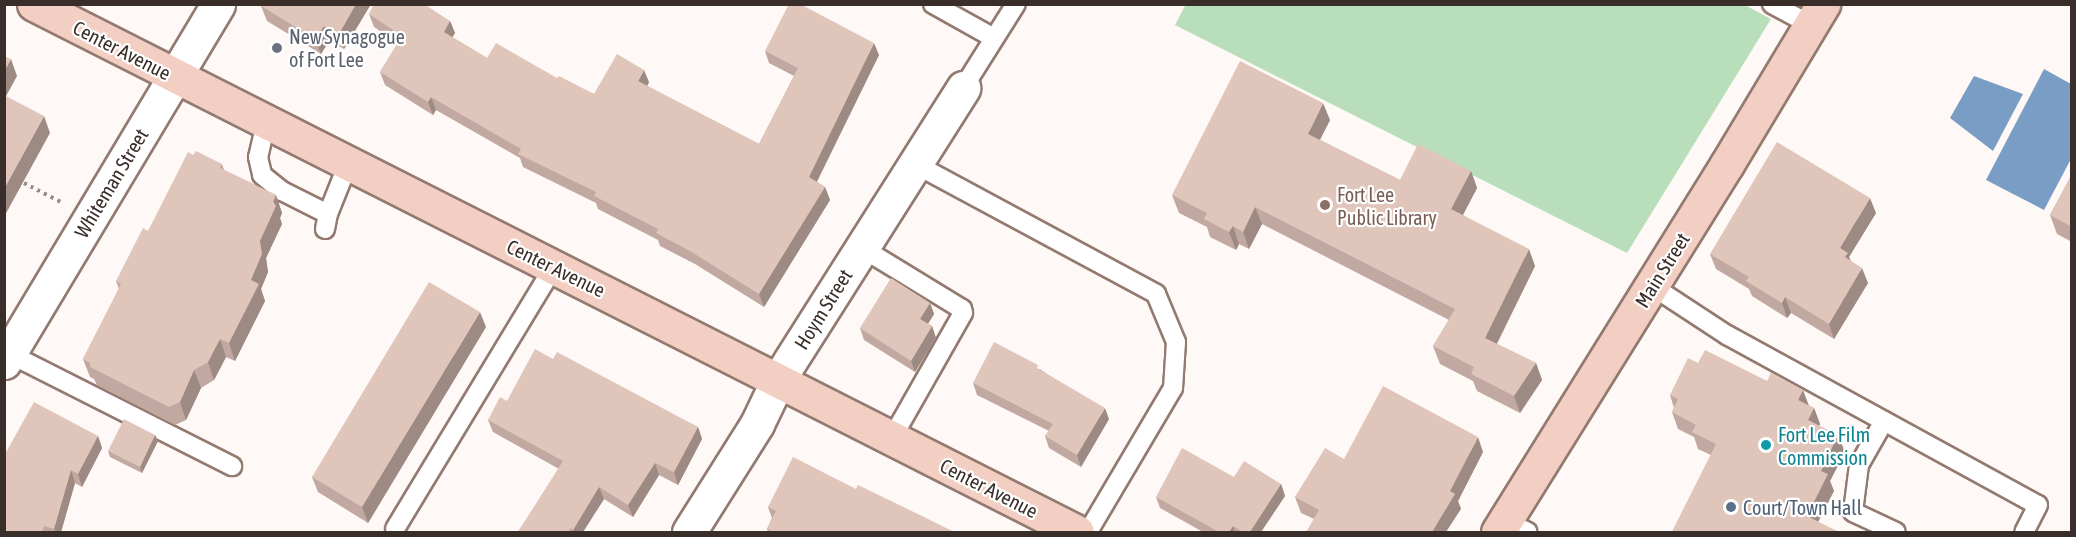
<!DOCTYPE html>
<html>
<head>
<meta charset="utf-8">
<style>
  body { margin:0 }
  #map { position:relative; width:2076px; height:537px; overflow:hidden; background:#fef8f6; font-family:"Asap Condensed",sans-serif }
  div>[style] { position:absolute }
  .green>* { inset:0; background:#b8dfb9 }
  .water>* { inset:0; background:#7a9dc5 }
  .path>* { height:4px; margin-top:-2px; transform-origin:0; background:repeating-linear-gradient(90deg,#948b88 0 3px,transparent 0 7.5px) }
  .roads { filter:drop-shadow(2px 0 #937a70) drop-shadow(-2px 0 #937a70) drop-shadow(0 2px #937a70) drop-shadow(0 -2px #937a70) }
  .lane>* { height:18px; margin:-9px; padding:0 9px; transform-origin:9px; border-radius:9px; background:#fff }
  .street>* { height:33px; margin:-16.5px; padding:0 16.5px; transform-origin:16.5px; border-radius:16.5px; background:#fff }
  .secondary>* { height:33px; margin:-16.5px; padding:0 16.5px; transform-origin:16.5px; border-radius:16.5px; background:#f3cfc3 }
  .wall>* { inset:0; background:#c1a9a1 }
  .shaded-wall>* { inset:0; background:#9d8a83 }
  .building>* { inset:0; background:#e0c5bb }
  .dots>* { width:16px; height:16px; translate:-50% -50%; box-sizing:border-box; border:3px solid #fff; border-radius:50% }
  span { translate:-50% -50%; white-space:nowrap; text-align:center; line-height:1.15; -webkit-text-stroke:4.5px #fff; paint-order:stroke }
  .worship-label { font-size:20px; color:#5b616d }
  .left { translate:0 -50%; text-align:left }
  .street-label { font-size:20px; color:#392e2a }
  .education-label { font-size:20px; color:#785e54 }
  .culture-label { font-size:20px; color:#0d838f }
  .service-label { font-size:20px; color:#4e5e75 }
  .frame { position:absolute; inset:0; border:6px solid #392e2a; pointer-events:none }
</style>
</head>
<body>
<div id="map">
  <div class="green">
    <div style="clip-path:polygon(1186px 4px,1743px 4px,1771px 19px,1627px 253px,1175px 25px)"></div>
  </div>
  <div class="water">
    <div style="clip-path:polygon(2044px 69px,2071px 84px,2072px 157px,2044px 210px,1986px 180px)"></div>
    <div style="clip-path:polygon(1974px 76px,2023px 94px,1993px 151px,1950px 118px)"></div>
  </div>
  <div class="path">
    <div style="left:24px;top:183px;width:42px;rotate:27.2deg"></div>
  </div>
  <div class="roads">
    <div class="lane">
      <div style="left:933px;top:4px;width:70px;rotate:29.1deg"></div>
      <div style="left:1772px;top:4px;width:44px;rotate:28.3deg"></div>
      <div style="left:963px;top:88px;width:99px;rotate:-57.8deg"></div>
      <div style="left:266px;top:123px;width:35px;rotate:103deg"></div>
      <div style="left:258px;top:157px;width:18px;rotate:77deg"></div>
      <div style="left:262px;top:175px;width:26px;rotate:39deg"></div>
      <div style="left:282px;top:191px;width:51px;rotate:26.6deg"></div>
      <div style="left:915px;top:164px;width:274px;rotate:28.3deg"></div>
      <div style="left:1156px;top:294px;width:52px;rotate:67.4deg"></div>
      <div style="left:1176px;top:342px;width:46px;rotate:93.7deg"></div>
      <div style="left:1173px;top:388px;width:167px;rotate:120.6deg"></div>
      <div style="left:325px;top:229px;width:15px;rotate:-79deg"></div>
      <div style="left:328px;top:214px;width:54px;rotate:-68.2deg"></div>
      <div style="left:862px;top:248px;width:117px;rotate:31.4deg"></div>
      <div style="left:962px;top:309px;width:4px;rotate:76deg"></div>
      <div style="left:963px;top:313px;width:144px;rotate:119.6deg"></div>
      <div style="left:1652px;top:286px;width:90px;rotate:33.2deg"></div>
      <div style="left:1727px;top:335px;width:354px;rotate:28.7deg"></div>
      <div style="left:2038px;top:505px;width:30px;rotate:117deg"></div>
      <div style="left:10px;top:354px;width:249px;rotate:26.8deg"></div>
      <div style="left:1884px;top:421px;width:51px;rotate:119.6deg"></div>
      <div style="left:1859px;top:465px;width:47px;rotate:97.3deg"></div>
      <div style="left:1853px;top:512px;width:47px;rotate:24.9deg"></div>
      <div style="left:1505px;top:521px;width:25px;rotate:26deg"></div>
      <div style="left:395px;top:529px;width:307px;rotate:-58.8deg"></div>
    </div>
    <div class="street">
      <div style="left:4px;top:362px;width:417px;rotate:-59.1deg"></div>
      <div style="left:689px;top:532px;width:128px;rotate:-57.8deg"></div>
      <div style="left:757px;top:424px;width:49px;rotate:-64.5deg"></div>
      <div style="left:778px;top:380px;width:346px;rotate:-57.6deg"></div>
    </div>
    <div class="secondary">
      <div style="left:34px;top:4px;width:1169px;rotate:26.85deg"></div>
      <div style="left:1498px;top:532px;width:433px;rotate:-58.1deg"></div>
      <div style="left:1727px;top:164px;width:187px;rotate:-59deg"></div>
    </div>
  </div>
  <div class="wall">
    <div style="clip-path:polygon(371px 4px,344px 49px,329px 41px,321px 54px,267px 21px,261px 6px)"></div>
    <div style="clip-path:polygon(369px 14px,450px 21px,455px 33px,452px 37px,487px 58px,557px 78px,594px 94px,649px 82px,647px 86px,759px 144px,794px 76px,769px 63px,765px 51px,879px 55px,817px 182px,825px 187px,830px 200px,764px 307px,695px 264px,660px 246px,658px 240px,598px 209px,596px 203px,523px 167px,520px 158px,436px 110px,433px 115px,385px 85px,380px 72px,398px 43px,374px 27px)"></div>
    <div style="clip-path:polygon(1330px 120px,1320px 140px,1400px 180px,1471px 171px,1477px 188px,1463px 215px,1535px 266px,1497px 344px,1536px 363px,1542px 380px,1520px 413px,1477px 391px,1473px 381px,1440px 364px,1433px 346px,1449px 320px,1262px 224px,1249px 249px,1239px 244px,1236px 250px,1210px 237px,1207px 227px,1179px 213px,1172px 195px)"></div>
    <div style="clip-path:polygon(193px 155px,222px 164px,224px 170px,276px 195px,282px 213px,280px 218px,282px 224px,266px 258px,268px 272px,261px 289px,265px 301px,235px 361px,226px 357px,214px 380px,201px 388px,186px 420px,175px 425px,97px 385px,94px 379px,90px 377px,83px 359px,119px 289px,116px 281px,148px 231px)"></div>
    <div style="clip-path:polygon(2072px 174px,2072px 242px,2057px 234px,2050px 215px)"></div>
    <div style="clip-path:polygon(1876px 213px,1849px 257px,1851px 261px,1868px 283px,1834px 339px,1791px 313px,1787px 318px,1752px 296px,1749px 289px,1716px 269px,1710px 254px)"></div>
    <div style="clip-path:polygon(930px 303px,934px 314px,928px 324px,932px 326px,936px 338px,915px 372px,864px 340px,860px 328px)"></div>
    <div style="clip-path:polygon(486px 327px,368px 523px,318px 492px,312px 477px)"></div>
    <div style="clip-path:polygon(553px 359px,698px 427px,702px 439px,678px 485px,659px 475px,633px 517px,604px 499px,583px 532px,518px 532px,559px 469px,493px 432px,488px 420px,507px 401px)"></div>
    <div style="clip-path:polygon(1698px 363px,1767px 381px,1803px 390px,1808px 405px,1814px 408px,1820px 424px,1819px 426px,1845px 452px,1830px 481px,1834px 491px,1672px 532px,1711px 455px,1698px 449px,1694px 437px,1678px 429px,1672px 412px,1674px 408px,1670px 395px)"></div>
    <div style="clip-path:polygon(1040px 369px,1109px 419px,1081px 467px,1049px 448px,1045px 436px,1049px 431px,977px 395px,973px 383px)"></div>
    <div style="clip-path:polygon(155px 435px,158px 441px,142px 473px,110px 457px,108px 451px)"></div>
    <div style="clip-path:polygon(98px 436px,102px 448px,82px 487px,75px 483px,61px 532px,4px 532px)"></div>
    <div style="clip-path:polygon(1483px 452px,1458px 501px,1461px 509px,1314px 519px,1301px 513px,1295px 497px,1344px 459px)"></div>
    <div style="clip-path:polygon(1234px 477px,1281px 484px,1285px 496px,1261px 532px,1203px 532px,1160px 508px,1156px 497px)"></div>
    <div style="clip-path:polygon(856px 489px,954px 532px,768px 532px,767px 529px,772px 518px,768px 507px)"></div>
  </div>
  <div class="shaded-wall">
    <div style="clip-path:polygon(356px 4px,371px 4px,344px 49px,339px 34px)"></div>
    <div style="clip-path:polygon(450px 21px,455px 33px,448px 44px,444px 32px)"></div>
    <div style="clip-path:polygon(324px 26px,329px 41px,321px 54px,315px 39px)"></div>
    <div style="clip-path:polygon(874px 43px,879px 55px,813px 189px,809px 177px)"></div>
    <div style="clip-path:polygon(11px 59px,17px 76px,4px 100px,4px 71px)"></div>
    <div style="clip-path:polygon(644px 70px,649px 82px,643px 94px,638px 81px)"></div>
    <div style="clip-path:polygon(431px 97px,436px 110px,433px 115px,428px 102px)"></div>
    <div style="clip-path:polygon(1323px 103px,1330px 120px,1314px 151px,1308px 134px)"></div>
    <div style="clip-path:polygon(44px 116px,50px 133px,4px 217px,4px 189px)"></div>
    <div style="clip-path:polygon(1471px 171px,1477px 188px,1457px 226px,1451px 209px)"></div>
    <div style="clip-path:polygon(825px 187px,830px 200px,764px 307px,759px 294px)"></div>
    <div style="clip-path:polygon(276px 195px,282px 213px,280px 218px,282px 224px,266px 258px,268px 272px,261px 289px,265px 301px,235px 361px,229px 343px,251px 280px,260px 241px)"></div>
    <div style="clip-path:polygon(1870px 198px,1876px 213px,1849px 257px,1853px 268px,1851px 272px,1840px 248px)"></div>
    <div style="clip-path:polygon(1255px 207px,1262px 224px,1249px 249px,1243px 232px)"></div>
    <div style="clip-path:polygon(1233px 226px,1239px 244px,1236px 250px,1229px 232px)"></div>
    <div style="clip-path:polygon(1529px 249px,1535px 266px,1491px 355px,1485px 338px)"></div>
    <div style="clip-path:polygon(1862px 268px,1868px 283px,1834px 339px,1829px 324px)"></div>
    <div style="clip-path:polygon(1785px 297px,1791px 313px,1787px 318px,1782px 303px)"></div>
    <div style="clip-path:polygon(930px 303px,934px 314px,924px 330px,920px 319px)"></div>
    <div style="clip-path:polygon(480px 312px,486px 327px,368px 523px,362px 507px)"></div>
    <div style="clip-path:polygon(932px 326px,936px 338px,915px 372px,911px 361px)"></div>
    <div style="clip-path:polygon(220px 339px,226px 357px,214px 380px,208px 362px)"></div>
    <div style="clip-path:polygon(1536px 363px,1542px 380px,1520px 413px,1514px 396px)"></div>
    <div style="clip-path:polygon(194px 370px,201px 388px,186px 420px,180px 402px)"></div>
    <div style="clip-path:polygon(1803px 390px,1809px 406px,1798px 400px)"></div>
    <div style="clip-path:polygon(1105px 408px,1109px 419px,1081px 467px,1077px 455px)"></div>
    <div style="clip-path:polygon(1814px 408px,1820px 424px,1814px 436px,1808px 420px)"></div>
    <div style="clip-path:polygon(698px 427px,702px 439px,678px 485px,674px 472px)"></div>
    <div style="clip-path:polygon(155px 435px,158px 441px,142px 473px,140px 467px)"></div>
    <div style="clip-path:polygon(1838px 435px,1845px 452px,1830px 481px,1834px 491px,1813px 532px,1807px 516px,1821px 471px)"></div>
    <div style="clip-path:polygon(98px 436px,102px 448px,82px 487px,78px 474px)"></div>
    <div style="clip-path:polygon(1478px 437px,1483px 452px,1458px 501px,1461px 509px,1446px 532px,1432px 532px,1450px 491px)"></div>
    <div style="clip-path:polygon(655px 463px,659px 475px,633px 517px,628px 505px)"></div>
    <div style="clip-path:polygon(71px 470px,75px 483px,61px 532px,56px 532px,54px 529px)"></div>
    <div style="clip-path:polygon(1281px 484px,1285px 496px,1261px 532px,1250px 532px)"></div>
    <div style="clip-path:polygon(599px 487px,604px 499px,583px 532px,575px 532px,573px 530px)"></div>
    <div style="clip-path:polygon(1233px 526px,1235px 532px,1229px 532px)"></div>
  </div>
  <div class="building">
    <div style="clip-path:polygon(262px 4px,356px 4px,339px 34px,324px 26px,315px 39px,261px 6px)"></div>
    <div style="clip-path:polygon(374px 4px,424px 4px,450px 21px,444px 32px,487px 58px,496px 43px,557px 78px,559px 76px,594px 94px,617px 54px,644px 70px,638px 81px,759px 144px,798px 68px,765px 51px,789px 4px,800px 4px,874px 43px,809px 177px,825px 187px,759px 294px,690px 251px,656px 233px,658px 229px,594px 196px,596px 192px,518px 154px,521px 149px,431px 97px,428px 102px,380px 72px,402px 36px,369px 14px)"></div>
    <div style="clip-path:polygon(4px 56px,11px 59px,4px 71px)"></div>
    <div style="clip-path:polygon(1240px 61px,1323px 103px,1308px 134px,1400px 180px,1418px 144px,1471px 171px,1451px 209px,1529px 249px,1485px 338px,1536px 363px,1514px 396px,1471px 374px,1474px 367px,1433px 346px,1455px 309px,1255px 207px,1243px 232px,1233px 226px,1229px 232px,1204px 219px,1207px 213px,1172px 195px)"></div>
    <div style="clip-path:polygon(4px 95px,44px 116px,4px 189px)"></div>
    <div style="clip-path:polygon(1777px 142px,1870px 198px,1840px 248px,1848px 253px,1845px 257px,1862px 268px,1829px 324px,1785px 297px,1782px 303px,1746px 281px,1749px 277px,1710px 254px)"></div>
    <div style="clip-path:polygon(196px 151px,222px 164px,220px 168px,276px 195px,273px 201px,276px 206px,260px 241px,262px 254px,251px 280px,259px 284px,229px 343px,220px 339px,208px 362px,194px 370px,180px 402px,169px 407px,90px 367px,90px 363px,83px 359px,121px 284px,116px 281px,143px 228px,148px 231px,188px 152px,193px 155px)"></div>
    <div style="clip-path:polygon(2072px 174px,2072px 227px,2050px 215px)"></div>
    <div style="clip-path:polygon(891px 278px,930px 303px,920px 319px,932px 326px,911px 361px,860px 328px)"></div>
    <div style="clip-path:polygon(429px 282px,480px 312px,362px 507px,312px 477px)"></div>
    <div style="clip-path:polygon(994px 342px,1038px 365px,1037px 368px,1105px 408px,1077px 455px,1045px 436px,1053px 424px,973px 383px)"></div>
    <div style="clip-path:polygon(535px 349px,553px 359px,557px 352px,698px 427px,674px 472px,655px 463px,628px 505px,599px 487px,573px 530px,571px 528px,568px 532px,518px 532px,563px 461px,488px 420px,500px 397px,507px 401px)"></div>
    <div style="clip-path:polygon(1705px 350px,1767px 381px,1771px 373px,1803px 390px,1798px 400px,1814px 408px,1808px 420px,1838px 435px,1821px 471px,1828px 474px,1807px 516px,1839px 532px,1672px 532px,1716px 444px,1692px 432px,1696px 425px,1672px 412px,1678px 399px,1670px 395px,1688px 358px,1698px 363px)"></div>
    <div style="clip-path:polygon(1383px 386px,1478px 437px,1450px 491px,1455px 494px,1432px 532px,1306px 532px,1319px 510px,1295px 497px,1325px 448px,1344px 459px)"></div>
    <div style="clip-path:polygon(34px 402px,98px 436px,78px 474px,71px 470px,54px 529px,44px 526px,42px 532px,4px 532px,4px 456px)"></div>
    <div style="clip-path:polygon(124px 419px,155px 435px,140px 467px,108px 451px)"></div>
    <div style="clip-path:polygon(1182px 448px,1234px 477px,1244px 461px,1281px 484px,1250px 532px,1243px 532px,1233px 526px,1229px 532px,1219px 532px,1156px 497px)"></div>
    <div style="clip-path:polygon(793px 457px,856px 489px,858px 485px,922px 516px,954px 532px,774px 532px,767px 529px,776px 511px,768px 507px)"></div>
  </div>
  <div class="dots">
    <div style="left:277px;top:48px;background:#6b7280"></div>
    <div style="left:1325px;top:205px;background:#8d6e63"></div>
    <div style="left:1766px;top:445px;background:#0f9aa8"></div>
    <div style="left:1731px;top:507px;background:#5c6f8a"></div>
  </div>
  <div class="worship-label">
    <span class="left" style="left:289px;top:48px">New Synagogue<br>of Fort Lee</span>
  </div>
  <div class="street-label">
    <span style="left:122px;top:50px;rotate:27deg">Center Avenue</span>
    <span style="left:111px;top:183px;rotate:-59deg">Whiteman Street</span>
    <span style="left:556px;top:268px;rotate:26deg">Center Avenue</span>
    <span style="left:1662px;top:270px;rotate:-58deg">Main Street</span>
    <span style="left:823px;top:309px;rotate:-58deg">Hoym Street</span>
    <span style="left:989px;top:488px;rotate:27deg">Center Avenue</span>
  </div>
  <div class="education-label">
    <span class="left" style="left:1337px;top:206px">Fort Lee<br>Public Library</span>
  </div>
  <div class="culture-label">
    <span class="left" style="left:1778px;top:446px">Fort Lee Film<br>Commission</span>
  </div>
  <div class="service-label">
    <span class="left" style="left:1743px;top:507px">Court/Town Hall</span>
  </div>
  <div class="frame"></div>
</div>
</body>
</html>
